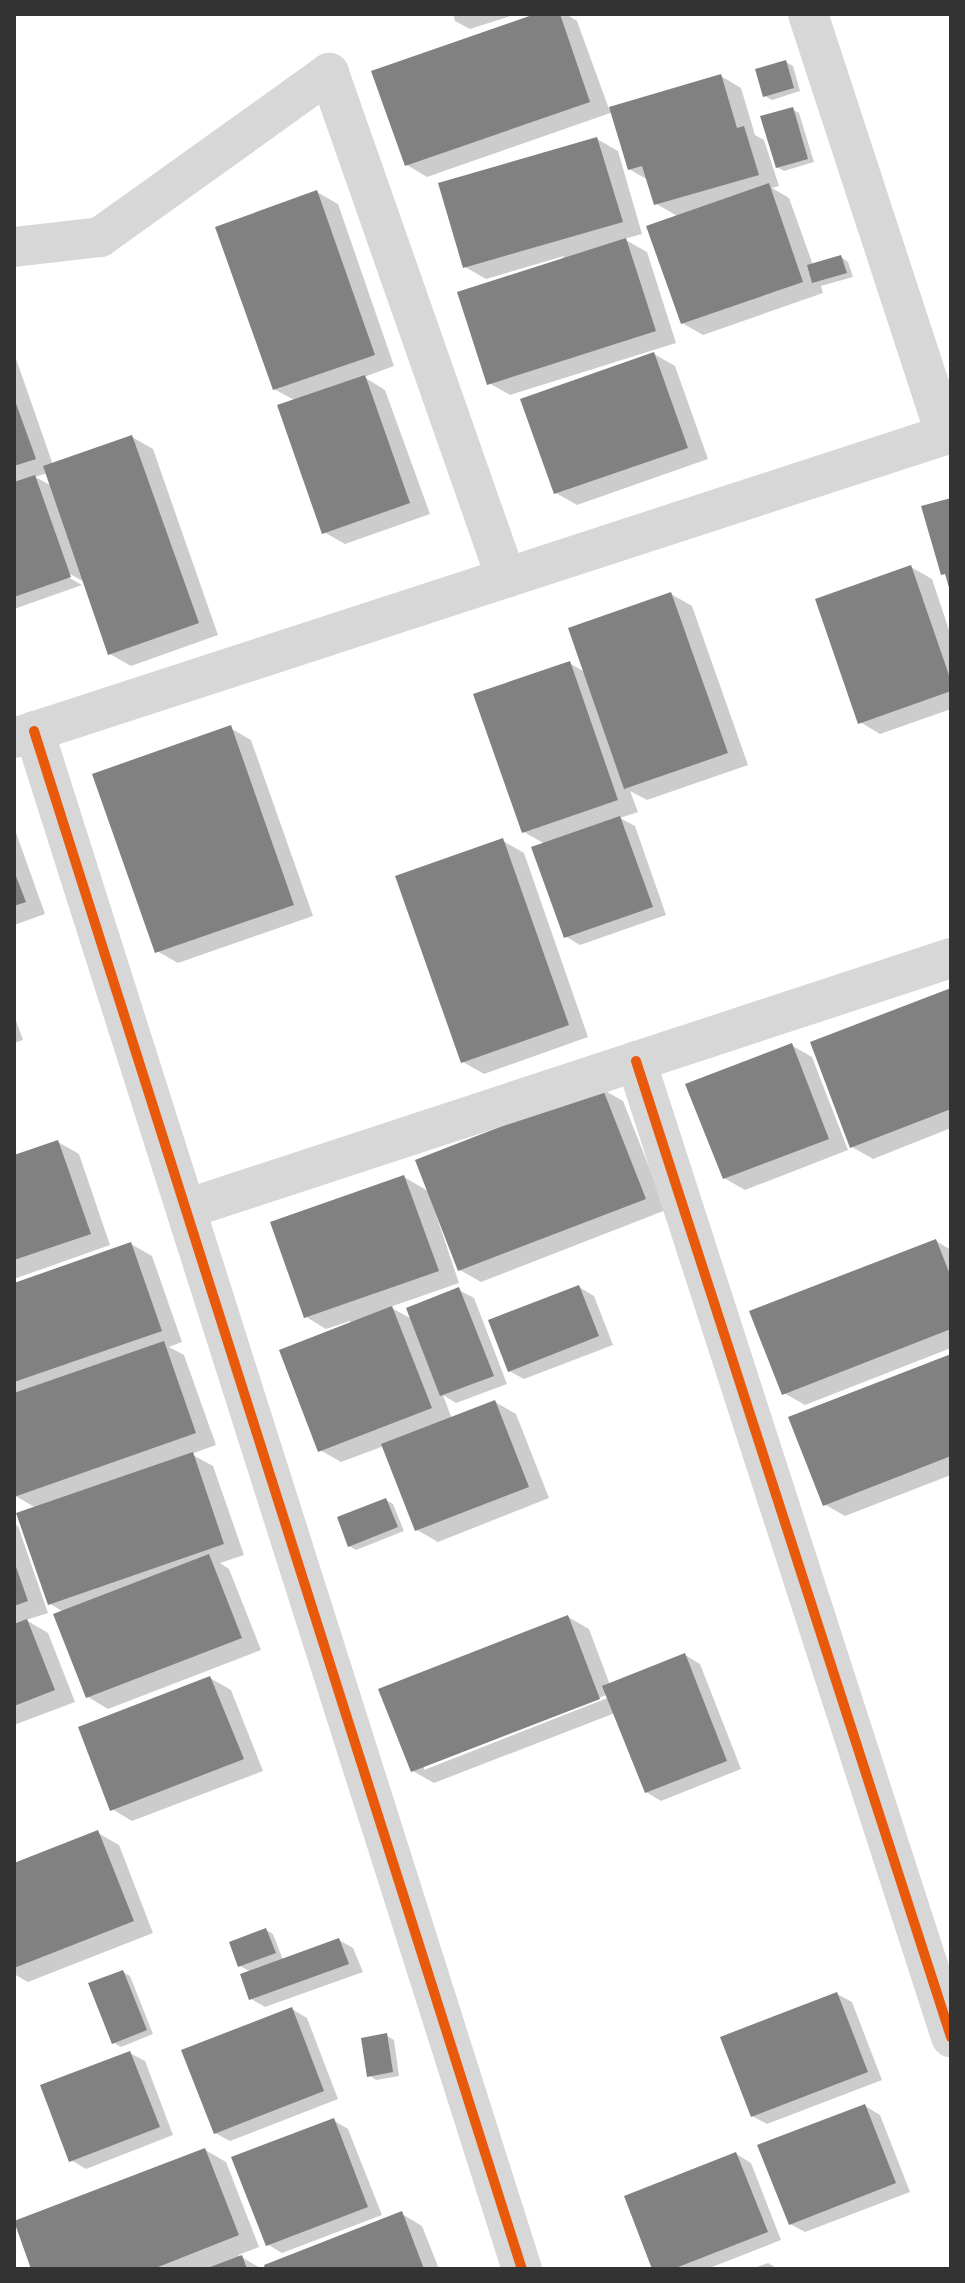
<!DOCTYPE html>
<html>
<head>
<meta charset="utf-8">
<style>
  body { margin:0 }
  #map { position:relative; width:965px; height:2283px; overflow:hidden; background:#fff; font-family:"PT Sans Narrow",sans-serif }
  div>[style] { position:absolute }
  .shadow>* { inset:0; background:#0003 }
  .building>* { inset:0; background:#818181 }
  .minor>* { height:40px; margin:-20px; padding:0 20px; transform-origin:20px; border-radius:20px; background:#d7d7d7 }
  .cycleway>* { height:10px; margin:-5px; padding:0 5px; transform-origin:5px; border-radius:5px; background:#e8590c }
  span { translate:-50% -50%; white-space:nowrap; text-align:center; line-height:1.15; -webkit-text-stroke:8px #fff; paint-order:stroke }
  .frame { position:absolute; inset:0; border:16px solid #333; pointer-events:none }
</style>
</head>
<body>
<div id="map">
  <div class="shadow">
    <div style="clip-path:polygon(453px 14px,517px 14px,470px 29px,455px 21px)"></div>
    <div style="clip-path:polygon(541px 14px,566px 14px,577px 21px,609px 109px,721px 76px,741px 88px,755px 135px,764px 140px,779px 186px,772px 188px,789px 198px,813px 265px,841px 257px,848px 262px,853px 277px,821px 286px,823px 293px,703px 335px,682px 323px,679px 217px,655px 203px,648px 180px,629px 169px,613px 112px,427px 177px,407px 165px)"></div>
    <div style="clip-path:polygon(786px 62px,793px 66px,800px 91px,772px 100px,765px 96px)"></div>
    <div style="clip-path:polygon(792px 109px,799px 113px,814px 162px,784px 171px,777px 167px)"></div>
    <div style="clip-path:polygon(597px 139px,618px 151px,642px 234px,624px 239px,647px 252px,676px 343px,510px 395px,489px 383px,564px 256px,486px 279px,465px 267px)"></div>
    <div style="clip-path:polygon(317px 192px,338px 204px,394px 366px,364px 377px,385px 390px,430px 514px,345px 544px,324px 532px,296px 401px,274px 389px)"></div>
    <div style="clip-path:polygon(evenodd,14px 353px,53px 465px,132px 437px,153px 449px,218px 635px,131px 666px,110px 654px,86px 583px,63px 570px,61px 573px,82px 585px,14px 609px,14px 353px,47px 473px,52px 486px,35px 477px,47px 473px)"></div>
    <div style="clip-path:polygon(654px 354px,675px 366px,708px 459px,577px 505px,556px 493px)"></div>
    <div style="clip-path:polygon(911px 567px,932px 579px,951px 636px,951px 709px,880px 734px,860px 722px)"></div>
    <div style="clip-path:polygon(671px 594px,692px 606px,748px 765px,647px 800px,630px 791px,638px 812px,620px 818px,635px 826px,666px 915px,580px 945px,565px 936px,545px 844px,524px 832px,569px 663px,585px 672px)"></div>
    <div style="clip-path:polygon(230px 728px,251px 740px,313px 916px,178px 963px,157px 951px)"></div>
    <div style="clip-path:polygon(14px 827px,45px 914px,14px 925px)"></div>
    <div style="clip-path:polygon(503px 841px,524px 853px,588px 1037px,484px 1074px,463px 1062px)"></div>
    <div style="clip-path:polygon(951px 990px,951px 1128px,873px 1159px,852px 1147px)"></div>
    <div style="clip-path:polygon(14px 1015px,23px 1040px,14px 1043px)"></div>
    <div style="clip-path:polygon(791px 1045px,812px 1057px,848px 1150px,745px 1190px,724px 1178px)"></div>
    <div style="clip-path:polygon(602px 1089px,623px 1101px,666px 1210px,481px 1282px,460px 1270px)"></div>
    <div style="clip-path:polygon(58px 1142px,79px 1154px,110px 1245px,14px 1279px,14px 1157px)"></div>
    <div style="clip-path:polygon(404px 1177px,428px 1191px,459px 1283px,390px 1307px,412px 1319px,459px 1290px,474px 1298px,507px 1384px,456px 1403px,443px 1395px,452px 1419px,495px 1402px,516px 1414px,549px 1498px,438px 1542px,417px 1530px,384px 1446px,341px 1462px,320px 1450px,351px 1324px,350px 1321px,326px 1329px,306px 1317px)"></div>
    <div style="clip-path:polygon(936px 1241px,951px 1250px,951px 1348px,805px 1405px,784px 1393px)"></div>
    <div style="clip-path:polygon(131px 1244px,152px 1256px,182px 1342px,169px 1347px,184px 1355px,216px 1445px,191px 1454px,213px 1466px,244px 1555px,220px 1563px,229px 1569px,261px 1650px,108px 1709px,88px 1697px,64px 1612px,50px 1604px,36px 1508px,14px 1495px,14px 1285px)"></div>
    <div style="clip-path:polygon(579px 1287px,594px 1296px,613px 1345px,524px 1379px,509px 1371px)"></div>
    <div style="clip-path:polygon(951px 1356px,951px 1475px,845px 1516px,824px 1504px)"></div>
    <div style="clip-path:polygon(386px 1500px,393px 1504px,404px 1531px,356px 1550px,349px 1546px)"></div>
    <div style="clip-path:polygon(14px 1524px,18px 1526px,48px 1613px,26px 1620px,48px 1633px,75px 1702px,14px 1725px)"></div>
    <div style="clip-path:polygon(evenodd,568px 1617px,589px 1629px,610px 1685px,685px 1655px,700px 1664px,741px 1769px,661px 1801px,646px 1792px,615px 1713px,434px 1783px,413px 1771px,568px 1617px,609px 1694px,610px 1697px,424px 1770px,424px 1765px,609px 1694px)"></div>
    <div style="clip-path:polygon(210px 1678px,231px 1690px,263px 1771px,132px 1821px,112px 1809px)"></div>
    <div style="clip-path:polygon(98px 1833px,119px 1845px,153px 1933px,28px 1982px,14px 1974px,14px 1865px)"></div>
    <div style="clip-path:polygon(266px 1930px,273px 1934px,283px 1960px,339px 1940px,353px 1948px,363px 1972px,265px 2007px,251px 1999px,251px 1972px,240px 1966px)"></div>
    <div style="clip-path:polygon(123px 1972px,130px 1976px,153px 2034px,121px 2047px,114px 2043px)"></div>
    <div style="clip-path:polygon(837px 1994px,852px 2002px,882px 2080px,767px 2124px,752px 2116px)"></div>
    <div style="clip-path:polygon(292px 2009px,307px 2018px,338px 2099px,230px 2141px,215px 2133px)"></div>
    <div style="clip-path:polygon(387px 2036px,394px 2040px,399px 2076px,376px 2080px,369px 2075px)"></div>
    <div style="clip-path:polygon(130px 2053px,145px 2061px,173px 2135px,86px 2169px,71px 2160px)"></div>
    <div style="clip-path:polygon(865px 2106px,880px 2115px,910px 2192px,805px 2232px,790px 2224px)"></div>
    <div style="clip-path:polygon(333px 2120px,348px 2129px,382px 2215px,282px 2253px,267px 2244px)"></div>
    <div style="clip-path:polygon(205px 2150px,226px 2162px,259px 2247px,238px 2255px,262px 2269px,33px 2269px)"></div>
    <div style="clip-path:polygon(736px 2154px,751px 2163px,781px 2240px,707px 2269px,654px 2269px)"></div>
    <div style="clip-path:polygon(402px 2214px,422px 2226px,439px 2269px,268px 2269px)"></div>
    <div style="clip-path:polygon(768px 2263px,778px 2269px,752px 2269px)"></div>
  </div>
  <div class="building">
    <div style="clip-path:polygon(535px 14px,560px 14px,590px 102px,405px 166px,371px 71px)"></div>
    <div style="clip-path:polygon(786px 60px,794px 88px,763px 97px,755px 69px)"></div>
    <div style="clip-path:polygon(721px 74px,737px 128px,744px 126px,759px 175px,654px 205px,642px 166px,628px 170px,609px 107px)"></div>
    <div style="clip-path:polygon(793px 107px,808px 159px,776px 168px,760px 116px)"></div>
    <div style="clip-path:polygon(597px 137px,623px 222px,463px 268px,438px 183px)"></div>
    <div style="clip-path:polygon(769px 183px,803px 282px,681px 324px,646px 226px)"></div>
    <div style="clip-path:polygon(317px 190px,375px 355px,273px 390px,215px 227px)"></div>
    <div style="clip-path:polygon(626px 238px,656px 331px,487px 385px,457px 292px)"></div>
    <div style="clip-path:polygon(841px 255px,847px 273px,812px 283px,807px 265px)"></div>
    <div style="clip-path:polygon(654px 352px,688px 448px,554px 494px,520px 399px)"></div>
    <div style="clip-path:polygon(365px 375px,410px 503px,322px 534px,277px 405px)"></div>
    <div style="clip-path:polygon(14px 398px,36px 459px,14px 466px)"></div>
    <div style="clip-path:polygon(132px 435px,199px 623px,108px 655px,43px 466px)"></div>
    <div style="clip-path:polygon(35px 475px,71px 577px,14px 597px,14px 482px)"></div>
    <div style="clip-path:polygon(951px 498px,951px 591px,950px 591px,945px 574px,941px 575px,921px 506px)"></div>
    <div style="clip-path:polygon(911px 565px,951px 681px,951px 691px,858px 724px,815px 599px)"></div>
    <div style="clip-path:polygon(671px 592px,728px 753px,624px 789px,568px 628px)"></div>
    <div style="clip-path:polygon(570px 661px,618px 800px,522px 833px,473px 694px)"></div>
    <div style="clip-path:polygon(231px 725px,294px 905px,155px 953px,92px 774px)"></div>
    <div style="clip-path:polygon(620px 816px,653px 907px,564px 938px,531px 847px)"></div>
    <div style="clip-path:polygon(503px 838px,569px 1025px,461px 1063px,395px 876px)"></div>
    <div style="clip-path:polygon(14px 871px,26px 902px,14px 906px)"></div>
    <div style="clip-path:polygon(951px 988px,951px 1109px,850px 1148px,810px 1042px)"></div>
    <div style="clip-path:polygon(792px 1043px,829px 1139px,723px 1179px,685px 1084px)"></div>
    <div style="clip-path:polygon(602px 1087px,646px 1199px,458px 1271px,415px 1160px)"></div>
    <div style="clip-path:polygon(58px 1140px,91px 1234px,14px 1260px,14px 1155px)"></div>
    <div style="clip-path:polygon(404px 1175px,439px 1271px,304px 1318px,270px 1222px)"></div>
    <div style="clip-path:polygon(936px 1239px,951px 1277px,951px 1329px,782px 1395px,749px 1311px)"></div>
    <div style="clip-path:polygon(131px 1242px,162px 1331px,14px 1382px,14px 1283px)"></div>
    <div style="clip-path:polygon(579px 1285px,599px 1336px,508px 1372px,488px 1320px)"></div>
    <div style="clip-path:polygon(459px 1287px,494px 1376px,440px 1396px,406px 1308px)"></div>
    <div style="clip-path:polygon(392px 1306px,432px 1408px,318px 1452px,279px 1350px)"></div>
    <div style="clip-path:polygon(164px 1341px,196px 1433px,14px 1497px,14px 1393px)"></div>
    <div style="clip-path:polygon(951px 1354px,951px 1456px,823px 1506px,788px 1417px)"></div>
    <div style="clip-path:polygon(495px 1400px,529px 1487px,415px 1531px,381px 1444px)"></div>
    <div style="clip-path:polygon(193px 1452px,224px 1544px,48px 1605px,16px 1513px)"></div>
    <div style="clip-path:polygon(386px 1498px,398px 1527px,348px 1547px,337px 1517px)"></div>
    <div style="clip-path:polygon(209px 1554px,242px 1638px,86px 1698px,53px 1614px)"></div>
    <div style="clip-path:polygon(14px 1561px,28px 1601px,14px 1606px)"></div>
    <div style="clip-path:polygon(568px 1615px,600px 1699px,411px 1772px,378px 1689px)"></div>
    <div style="clip-path:polygon(27px 1619px,55px 1690px,14px 1706px,14px 1624px)"></div>
    <div style="clip-path:polygon(685px 1653px,727px 1761px,645px 1793px,602px 1686px)"></div>
    <div style="clip-path:polygon(210px 1676px,244px 1759px,110px 1811px,78px 1727px)"></div>
    <div style="clip-path:polygon(98px 1830px,134px 1921px,14px 1968px,14px 1863px)"></div>
    <div style="clip-path:polygon(266px 1928px,276px 1953px,238px 1967px,229px 1942px)"></div>
    <div style="clip-path:polygon(339px 1938px,349px 1964px,249px 2000px,240px 1974px)"></div>
    <div style="clip-path:polygon(123px 1970px,147px 2030px,112px 2044px,88px 1983px)"></div>
    <div style="clip-path:polygon(837px 1992px,868px 2072px,751px 2117px,720px 2037px)"></div>
    <div style="clip-path:polygon(292px 2007px,324px 2091px,214px 2134px,181px 2050px)"></div>
    <div style="clip-path:polygon(387px 2033px,393px 2072px,367px 2077px,361px 2038px)"></div>
    <div style="clip-path:polygon(130px 2051px,160px 2127px,69px 2162px,40px 2085px)"></div>
    <div style="clip-path:polygon(865px 2104px,896px 2183px,789px 2225px,757px 2145px)"></div>
    <div style="clip-path:polygon(334px 2118px,368px 2207px,266px 2246px,231px 2157px)"></div>
    <div style="clip-path:polygon(205px 2148px,239px 2235px,153px 2269px,31px 2269px,14px 2221px)"></div>
    <div style="clip-path:polygon(736px 2152px,768px 2232px,673px 2269px,652px 2269px,624px 2196px)"></div>
    <div style="clip-path:polygon(402px 2211px,424px 2269px,265px 2269px,264px 2265px)"></div>
    <div style="clip-path:polygon(242px 2255px,247px 2269px,205px 2269px)"></div>
  </div>
  <div class="minor">
    <div style="left:808px;top:14px;width:443px;rotate:71.9deg"></div>
    <div style="left:14px;top:247px;width:87px;rotate:-6.6deg"></div>
    <div style="left:100px;top:237px;width:282px;rotate:-35.6deg"></div>
    <div style="left:329px;top:73px;width:535px;rotate:70.68deg"></div>
    <div style="left:34px;top:731px;width:1614px;rotate:72.4deg"></div>
    <div style="left:14px;top:738px;width:985px;rotate:-18.03deg"></div>
    <div style="left:636px;top:1061px;width:1026px;rotate:72.11deg"></div>
    <div style="left:186px;top:1209px;width:805px;rotate:-18.16deg"></div>
  </div>
  <div class="cycleway">
    <div style="left:34px;top:731px;width:1614px;rotate:72.4deg"></div>
    <div style="left:636px;top:1061px;width:1026px;rotate:72.11deg"></div>
  </div>
  <div class="frame"></div>
</div>
</body>
</html>
